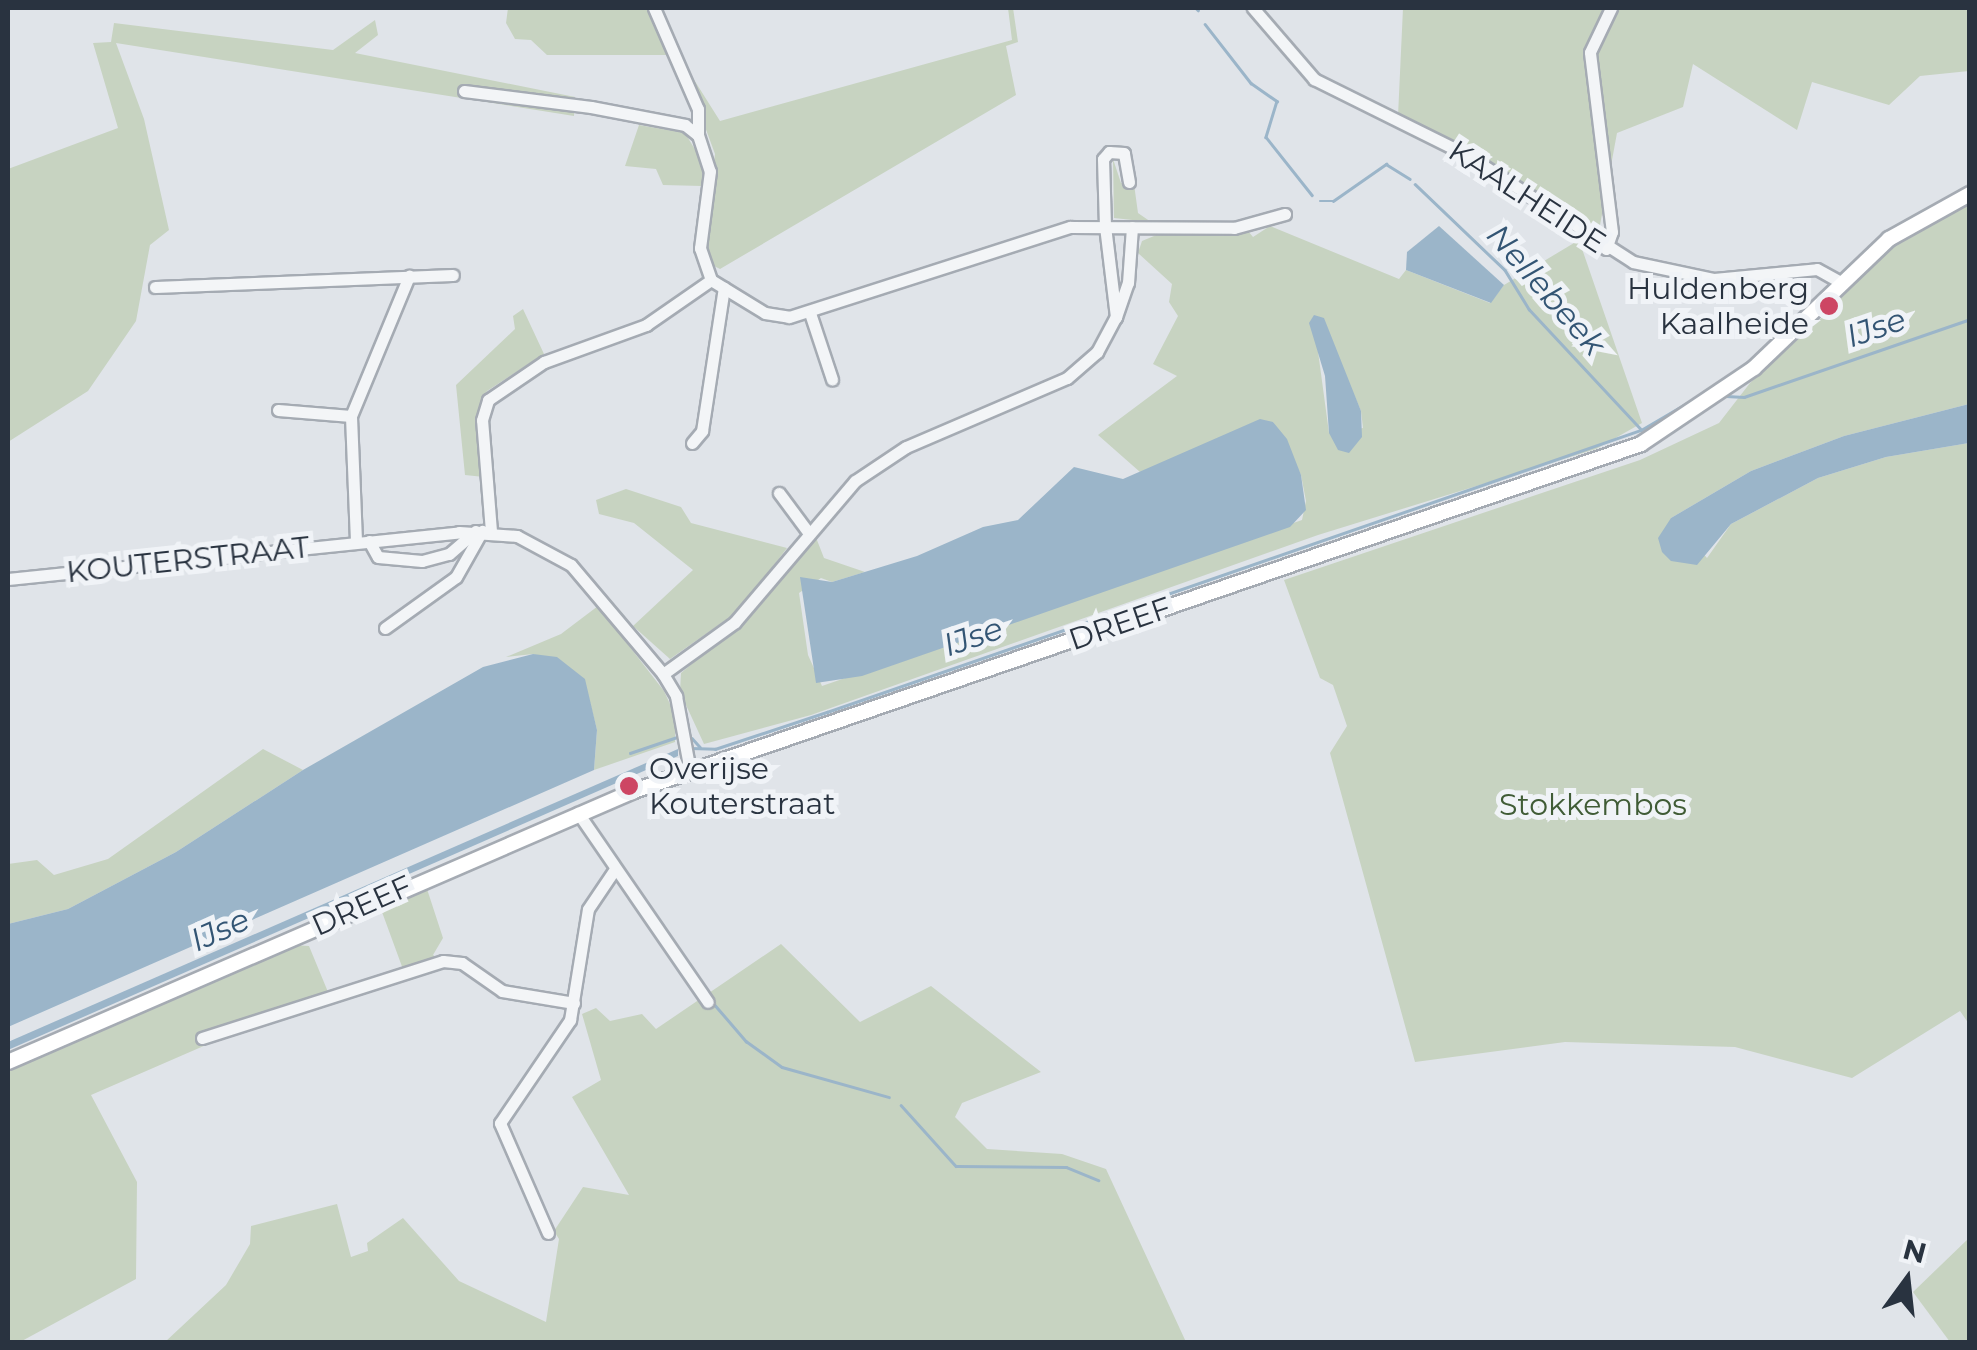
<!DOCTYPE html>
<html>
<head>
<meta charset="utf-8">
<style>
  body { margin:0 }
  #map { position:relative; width:1977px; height:1350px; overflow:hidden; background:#e0e4e9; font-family:Montserrat,sans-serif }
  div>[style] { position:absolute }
  .green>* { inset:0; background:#c7d3c1 }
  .water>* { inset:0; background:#9bb5c9 }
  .stream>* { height:2.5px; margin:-1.25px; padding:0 1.25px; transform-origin:1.25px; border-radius:1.25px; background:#9bb5c9 }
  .roads { filter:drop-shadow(2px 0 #a5abb3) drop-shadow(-2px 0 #a5abb3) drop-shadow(0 2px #a5abb3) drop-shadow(0 -2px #a5abb3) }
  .minor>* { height:11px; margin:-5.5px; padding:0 5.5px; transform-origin:5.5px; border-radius:5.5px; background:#f3f5f7 }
  .major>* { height:14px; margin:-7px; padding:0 7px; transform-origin:7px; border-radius:7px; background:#fff }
  .dots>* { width:28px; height:28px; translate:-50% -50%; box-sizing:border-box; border:5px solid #f0f3f7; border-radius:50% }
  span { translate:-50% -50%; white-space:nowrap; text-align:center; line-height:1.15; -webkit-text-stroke:10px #f0f3f7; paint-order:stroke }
  .street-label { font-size:30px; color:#293340 }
  .poi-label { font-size:30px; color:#293340 }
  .right { translate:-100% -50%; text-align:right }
  .left { translate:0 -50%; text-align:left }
  .park-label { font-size:30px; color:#405c36 }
  .water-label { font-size:32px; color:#335574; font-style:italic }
  .frame { position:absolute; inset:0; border:10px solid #293340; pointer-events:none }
  .north { position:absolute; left:1857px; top:1230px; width:100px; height:100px; -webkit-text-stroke:8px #f0f3f7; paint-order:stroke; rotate:15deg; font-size:28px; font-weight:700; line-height:40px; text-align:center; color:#293340 }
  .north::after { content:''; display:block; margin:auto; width:35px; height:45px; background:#293340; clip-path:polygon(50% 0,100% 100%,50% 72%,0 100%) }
</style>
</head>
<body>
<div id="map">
  <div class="green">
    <div style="clip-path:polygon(508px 8px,659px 8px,677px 55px,547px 55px,531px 40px,515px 39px,506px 23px)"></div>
    <div style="clip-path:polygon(1008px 8px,1013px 8px,1018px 42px,1006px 46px,1016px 95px,720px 269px,712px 265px,704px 246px,715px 154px,679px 56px,720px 121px,1012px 40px)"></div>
    <div style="clip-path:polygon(1403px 8px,1969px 8px,1969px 71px,1920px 76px,1889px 105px,1812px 82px,1797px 130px,1693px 64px,1683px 107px,1617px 133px,1598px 236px,1452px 140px,1398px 116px)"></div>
    <div style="clip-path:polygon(375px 20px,378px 35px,355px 53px,575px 97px,574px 116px,116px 43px,144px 119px,169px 230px,150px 245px,136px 321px,88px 391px,8px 442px,8px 169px,118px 128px,93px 43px,111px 42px,114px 23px,333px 50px)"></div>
    <div style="clip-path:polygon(639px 125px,685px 133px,702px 161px,702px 186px,663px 185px,656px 169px,625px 166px)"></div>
    <div style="clip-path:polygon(1113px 159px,1121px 183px,1134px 184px,1138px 213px,1151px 222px,1114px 218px)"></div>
    <div style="clip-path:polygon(1969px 202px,1969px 404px,1844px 436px,1751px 471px,1671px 518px,1707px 558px,1731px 524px,1818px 478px,1886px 457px,1969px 443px,1969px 1024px,1960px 1011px,1852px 1078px,1735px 1047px,1565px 1042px,1415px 1062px,1330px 753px,1347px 726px,1333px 685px,1320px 678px,1284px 580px,1640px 460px,1719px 423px,1750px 383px,1840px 301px,1845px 289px,1899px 241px)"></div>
    <div style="clip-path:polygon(evenodd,1270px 226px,1399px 279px,1406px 270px,1490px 303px,1504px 285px,1579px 240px,1642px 423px,1596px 449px,1318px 535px,811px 715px,704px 744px,680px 692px,681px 673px,736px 627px,815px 535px,824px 558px,865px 572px,832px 582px,821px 578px,799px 593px,808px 655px,822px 686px,1302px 520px,1306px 501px,1301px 475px,1273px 422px,1140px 472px,1098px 435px,1177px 376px,1153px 364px,1178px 316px,1169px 302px,1172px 284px,1138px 253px,1142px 241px,1166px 231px,1248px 231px,1253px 237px,1270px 226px,1326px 330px,1361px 411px,1363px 428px,1329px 433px,1317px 344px,1326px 330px)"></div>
    <div style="clip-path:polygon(523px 309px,544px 354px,487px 391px,477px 413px,484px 477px,465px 475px,456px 385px,515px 329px,513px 316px)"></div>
    <div style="clip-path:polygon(626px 489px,681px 507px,691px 523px,787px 548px,740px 610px,670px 659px,633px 626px,693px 570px,634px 523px,599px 514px,596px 500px)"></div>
    <div style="clip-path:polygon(598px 606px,664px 691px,675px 715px,675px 742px,594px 770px,597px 730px,584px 679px,533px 654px,506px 657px,561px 634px)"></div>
    <div style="clip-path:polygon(263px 749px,303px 770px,176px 852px,68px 909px,8px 924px,8px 864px,37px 860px,54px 875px,108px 859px)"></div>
    <div style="clip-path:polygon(427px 889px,443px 938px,433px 955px,438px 959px,404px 972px,382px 912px)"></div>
    <div style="clip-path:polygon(781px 944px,860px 1022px,931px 986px,1041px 1072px,962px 1103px,955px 1117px,987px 1149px,1062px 1154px,1106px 1169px,1186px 1342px,165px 1342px,226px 1285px,250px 1244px,251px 1226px,337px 1204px,351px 1257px,368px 1251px,367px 1243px,403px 1218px,459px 1281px,546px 1322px,559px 1239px,554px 1231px,583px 1187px,629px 1195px,572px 1097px,601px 1080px,582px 1014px,596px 1008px,610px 1021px,642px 1014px,656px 1029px)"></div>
    <div style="clip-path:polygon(292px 945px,309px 946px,328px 992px,91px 1095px,137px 1182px,136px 1279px,20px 1342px,8px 1342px,8px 1072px)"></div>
    <div style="clip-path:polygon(1969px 1238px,1969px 1342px,1950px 1342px,1913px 1292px)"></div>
  </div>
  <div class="water">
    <div style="clip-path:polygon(1439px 226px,1504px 285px,1491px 303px,1406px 270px,1407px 252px)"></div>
    <div style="clip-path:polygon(1314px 315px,1324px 318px,1361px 411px,1362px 437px,1349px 453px,1338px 450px,1329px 433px,1325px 376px,1309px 323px)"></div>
    <div style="clip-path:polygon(1969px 404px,1969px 443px,1886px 457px,1818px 478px,1731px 524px,1697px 565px,1671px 561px,1662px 552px,1658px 538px,1671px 518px,1751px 471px,1844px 436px)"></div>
    <div style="clip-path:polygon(1260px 419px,1273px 422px,1287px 439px,1301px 475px,1306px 510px,1290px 527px,862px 676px,816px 683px,800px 577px,832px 582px,917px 556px,983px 527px,1018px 520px,1074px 467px,1123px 479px)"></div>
    <div style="clip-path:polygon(533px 654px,557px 657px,585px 679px,597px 730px,594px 770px,8px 1027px,8px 924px,68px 909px,176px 852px,303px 770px,483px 667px)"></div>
    <div style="clip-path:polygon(678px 749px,678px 756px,8px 1050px,8px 1042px)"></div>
  </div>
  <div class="stream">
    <div style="left:1196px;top:8px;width:3px;rotate:45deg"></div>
    <div style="left:1205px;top:24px;width:75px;rotate:52.1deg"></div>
    <div style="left:1251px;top:83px;width:32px;rotate:35deg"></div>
    <div style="left:1277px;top:101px;width:38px;rotate:107deg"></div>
    <div style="left:1266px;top:137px;width:74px;rotate:51.6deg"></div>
    <div style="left:1415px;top:184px;width:124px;rotate:43.7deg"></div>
    <div style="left:1505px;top:270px;width:46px;rotate:58.4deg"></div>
    <div style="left:1529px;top:309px;width:163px;rotate:47deg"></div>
    <div style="left:1320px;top:201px;width:13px"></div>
    <div style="left:1333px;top:201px;width:65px;rotate:-34.9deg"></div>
    <div style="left:1386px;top:164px;width:28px;rotate:32deg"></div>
    <div style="left:1726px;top:396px;width:18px;rotate:3deg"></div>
    <div style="left:1744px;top:397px;width:239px;rotate:-19deg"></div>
    <div style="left:692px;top:738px;width:12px;rotate:48deg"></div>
    <div style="left:691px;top:748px;width:24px;rotate:2deg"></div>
    <div style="left:715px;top:749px;width:118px;rotate:-18.3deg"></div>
    <div style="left:827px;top:712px;width:861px;rotate:-19.11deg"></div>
    <div style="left:1641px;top:430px;width:73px;rotate:-30.4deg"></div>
    <div style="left:630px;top:753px;width:50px;rotate:-18.8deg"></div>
    <div style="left:715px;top:1005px;width:48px;rotate:49.3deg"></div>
    <div style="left:746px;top:1041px;width:44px;rotate:35.8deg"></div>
    <div style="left:782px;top:1067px;width:111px;rotate:15.7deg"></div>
    <div style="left:901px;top:1105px;width:82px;rotate:48deg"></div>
    <div style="left:956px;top:1166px;width:110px;rotate:0.5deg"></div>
    <div style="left:1066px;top:1167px;width:35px;rotate:22deg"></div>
  </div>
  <div class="roads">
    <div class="minor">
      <div style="left:654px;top:8px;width:110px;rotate:66.5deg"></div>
      <div style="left:698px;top:109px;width:26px;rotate:90deg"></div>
      <div style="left:1253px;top:8px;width:94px;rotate:49.3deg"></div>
      <div style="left:1314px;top:79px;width:171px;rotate:26.4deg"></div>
      <div style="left:1467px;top:155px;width:197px;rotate:32.8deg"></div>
      <div style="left:1633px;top:262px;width:83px;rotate:11.9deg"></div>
      <div style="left:1714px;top:279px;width:103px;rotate:-5.5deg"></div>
      <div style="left:1817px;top:269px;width:25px;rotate:29deg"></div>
      <div style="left:464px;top:91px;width:128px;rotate:7.2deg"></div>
      <div style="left:591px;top:107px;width:96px;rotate:10.8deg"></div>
      <div style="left:685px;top:125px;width:16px;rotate:38deg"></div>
      <div style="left:698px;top:135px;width:38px;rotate:72deg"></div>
      <div style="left:710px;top:171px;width:78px;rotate:97.4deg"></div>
      <div style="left:700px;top:248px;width:34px;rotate:71deg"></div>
      <div style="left:1129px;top:182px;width:29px;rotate:-100deg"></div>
      <div style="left:1124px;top:153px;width:15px;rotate:-176deg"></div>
      <div style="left:1109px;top:152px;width:9px;rotate:131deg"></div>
      <div style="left:1103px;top:159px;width:67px;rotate:88.3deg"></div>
      <div style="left:1105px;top:226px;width:92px;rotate:83.1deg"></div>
      <div style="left:1116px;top:317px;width:36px;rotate:-71deg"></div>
      <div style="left:1128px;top:283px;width:56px;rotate:-85.9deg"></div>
      <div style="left:1606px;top:249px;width:18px;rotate:-71deg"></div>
      <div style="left:1612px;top:232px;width:181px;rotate:-97deg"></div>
      <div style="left:1590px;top:52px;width:49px;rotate:-64.5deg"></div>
      <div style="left:711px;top:280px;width:63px;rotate:31.4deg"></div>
      <div style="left:765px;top:313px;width:24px;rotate:9deg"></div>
      <div style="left:789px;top:317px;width:295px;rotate:-17.8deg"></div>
      <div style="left:1070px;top:227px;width:164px;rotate:0.3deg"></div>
      <div style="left:1234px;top:228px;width:53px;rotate:-15.4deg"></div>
      <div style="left:155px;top:287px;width:298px;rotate:-2.3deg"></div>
      <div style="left:810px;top:313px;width:70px;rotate:71.6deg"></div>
      <div style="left:278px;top:410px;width:73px;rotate:4.7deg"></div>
      <div style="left:692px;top:443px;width:16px;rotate:-50deg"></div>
      <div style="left:702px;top:431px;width:145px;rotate:-81.3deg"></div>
      <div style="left:779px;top:493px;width:49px;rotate:53.4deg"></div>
      <div style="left:491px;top:531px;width:111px;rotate:-94.6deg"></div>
      <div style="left:482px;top:420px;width:21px;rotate:-73deg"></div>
      <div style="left:488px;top:400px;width:68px;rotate:-34.2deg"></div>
      <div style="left:544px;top:362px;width:109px;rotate:-19.9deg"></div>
      <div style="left:646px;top:325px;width:79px;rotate:-34.7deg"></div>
      <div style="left:356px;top:541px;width:125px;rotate:-92.3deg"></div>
      <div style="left:351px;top:416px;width:152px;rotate:-67.5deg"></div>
      <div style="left:369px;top:541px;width:18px;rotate:61deg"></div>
      <div style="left:378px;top:557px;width:44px;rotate:5.2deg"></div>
      <div style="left:422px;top:561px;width:28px;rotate:-15deg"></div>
      <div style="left:449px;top:554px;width:35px;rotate:-41deg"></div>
      <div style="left:8px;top:579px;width:453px;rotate:-5.9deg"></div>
      <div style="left:459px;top:532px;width:58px;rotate:3.9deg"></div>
      <div style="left:517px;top:536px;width:61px;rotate:28.2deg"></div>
      <div style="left:571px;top:565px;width:143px;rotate:49.8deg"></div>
      <div style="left:663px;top:674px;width:26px;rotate:59deg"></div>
      <div style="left:676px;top:696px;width:76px;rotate:79.4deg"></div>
      <div style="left:385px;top:628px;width:87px;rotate:-35.7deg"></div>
      <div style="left:456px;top:577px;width:53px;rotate:-60.5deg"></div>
      <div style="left:663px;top:674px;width:89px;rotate:-35.8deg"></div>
      <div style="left:735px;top:622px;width:185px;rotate:-49.6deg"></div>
      <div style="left:855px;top:481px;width:61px;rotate:-33.7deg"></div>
      <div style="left:906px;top:447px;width:175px;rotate:-23.2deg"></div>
      <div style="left:1067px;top:378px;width:40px;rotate:-41deg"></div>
      <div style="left:1097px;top:352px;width:40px;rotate:-62deg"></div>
      <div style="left:578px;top:813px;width:229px;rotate:55.5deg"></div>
      <div style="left:202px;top:1038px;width:253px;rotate:-17.7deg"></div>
      <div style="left:443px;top:961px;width:19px;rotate:6deg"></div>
      <div style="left:462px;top:963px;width:49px;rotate:35deg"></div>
      <div style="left:502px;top:991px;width:73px;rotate:9.5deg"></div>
      <div style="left:548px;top:1233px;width:120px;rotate:-113.6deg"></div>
      <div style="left:500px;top:1123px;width:125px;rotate:-55.8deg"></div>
      <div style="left:570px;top:1020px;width:112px;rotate:-80.8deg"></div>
      <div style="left:588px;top:909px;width:48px;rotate:-56deg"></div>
    </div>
    <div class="major">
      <div style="left:8px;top:1062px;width:682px;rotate:-23.41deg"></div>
      <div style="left:634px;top:791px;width:1065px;rotate:-19.01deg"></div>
      <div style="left:1641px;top:444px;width:136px;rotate:-33.9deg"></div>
      <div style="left:1754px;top:368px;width:187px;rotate:-43.7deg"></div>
      <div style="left:1889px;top:239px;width:93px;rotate:-29.1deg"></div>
    </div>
  </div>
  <div class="dots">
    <div style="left:1829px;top:306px;background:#cd4664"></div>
    <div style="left:629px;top:786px;background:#cd4664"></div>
  </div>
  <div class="street-label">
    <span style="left:1527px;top:197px;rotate:33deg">KAALHEIDE</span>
    <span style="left:188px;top:560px;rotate:-6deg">KOUTERSTRAAT</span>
    <span style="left:1120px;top:624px;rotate:-19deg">DREEF</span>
    <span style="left:362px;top:906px;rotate:-24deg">DREEF</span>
  </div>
  <div class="poi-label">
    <span class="right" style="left:1809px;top:306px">Huldenberg<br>Kaalheide</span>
    <span class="left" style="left:649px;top:786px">Overijse<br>Kouterstraat</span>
  </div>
  <div class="park-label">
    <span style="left:1593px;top:805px">Stokkembos</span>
  </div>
  <div class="water-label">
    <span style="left:1546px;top:290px;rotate:49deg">Nellebeek</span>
    <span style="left:1876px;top:328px;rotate:-19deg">IJse</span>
    <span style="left:973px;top:637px;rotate:-19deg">IJse</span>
    <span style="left:220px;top:930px;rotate:-24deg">IJse</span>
  </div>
  <div class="frame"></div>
  <div class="north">N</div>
</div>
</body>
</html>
